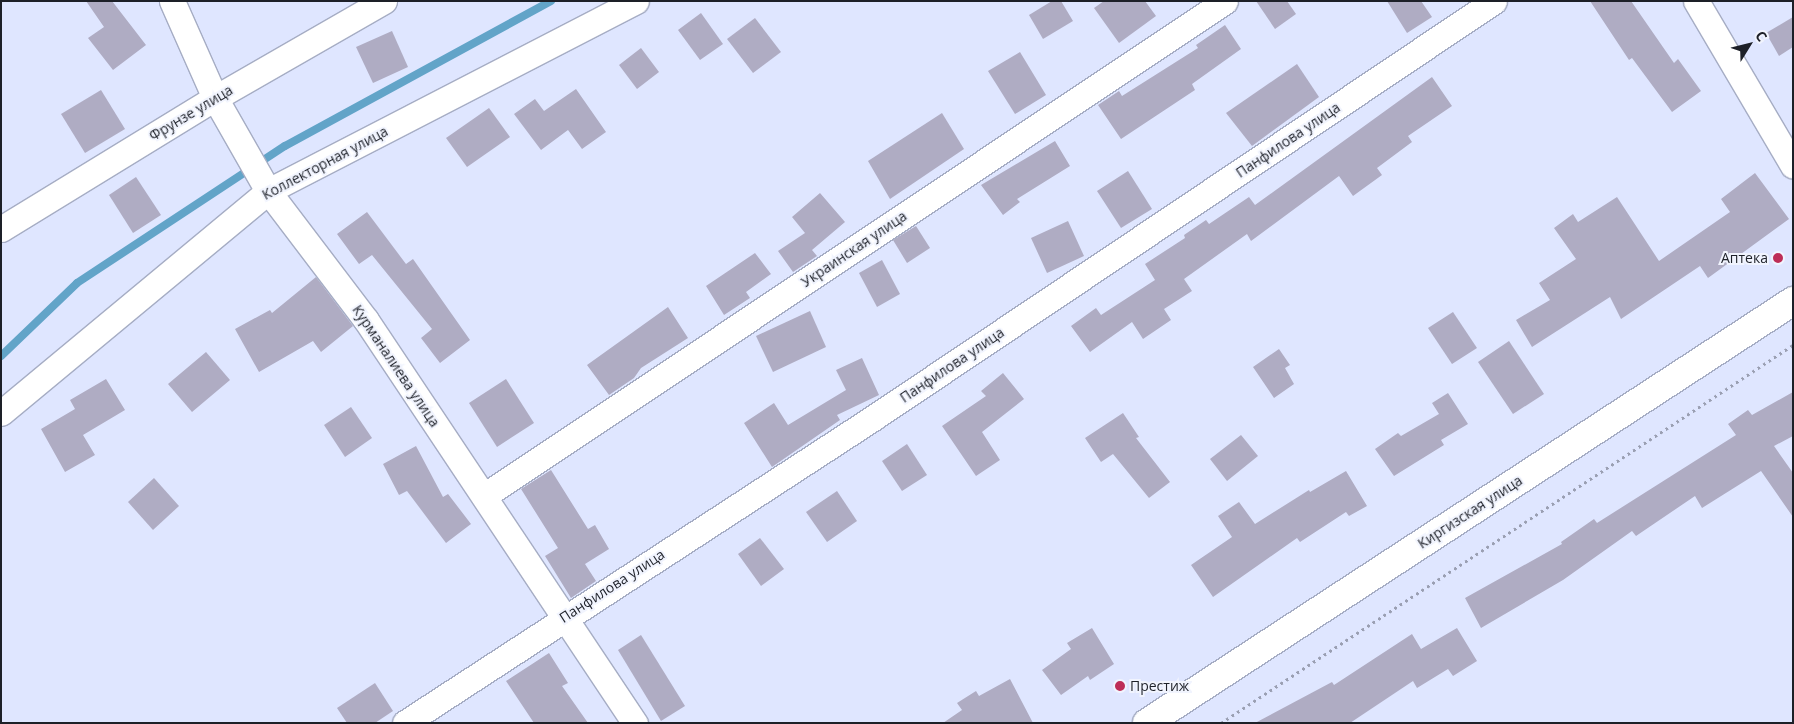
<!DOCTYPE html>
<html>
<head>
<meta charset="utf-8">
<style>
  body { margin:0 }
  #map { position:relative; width:1794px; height:724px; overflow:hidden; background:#dfe6ff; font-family:"Open Sans",sans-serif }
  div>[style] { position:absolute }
  .stream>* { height:8px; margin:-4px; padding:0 4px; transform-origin:4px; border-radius:4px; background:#62a4c8 }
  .building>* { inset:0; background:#afacc3 }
  .path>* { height:3px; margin-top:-1.5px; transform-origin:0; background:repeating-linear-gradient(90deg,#9a9fb2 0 2.5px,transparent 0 6.5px) }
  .roads { filter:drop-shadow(1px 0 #a6adc4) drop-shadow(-1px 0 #a6adc4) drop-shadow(0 1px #a6adc4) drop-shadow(0 -1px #a6adc4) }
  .minor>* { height:25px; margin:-12.5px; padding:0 12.5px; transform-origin:12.5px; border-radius:12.5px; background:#fff }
  .major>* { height:28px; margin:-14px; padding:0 14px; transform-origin:14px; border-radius:14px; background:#fff }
  .dots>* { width:14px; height:14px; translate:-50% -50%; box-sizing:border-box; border:2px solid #f1f4fe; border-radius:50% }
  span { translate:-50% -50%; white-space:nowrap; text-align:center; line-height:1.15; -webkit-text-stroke:4px #f1f4fe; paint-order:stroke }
  .street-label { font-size:14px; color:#1d2028 }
  .poi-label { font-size:14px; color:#1d2028 }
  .right { translate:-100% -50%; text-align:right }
  .left { translate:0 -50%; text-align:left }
  .frame { position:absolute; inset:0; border:2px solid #1d2028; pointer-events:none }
  .north { position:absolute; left:1724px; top:20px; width:50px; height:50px; -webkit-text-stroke:4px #f1f4fe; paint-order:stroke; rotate:54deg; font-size:14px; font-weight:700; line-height:20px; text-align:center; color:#1d2028 }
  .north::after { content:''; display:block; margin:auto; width:18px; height:22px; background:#1d2028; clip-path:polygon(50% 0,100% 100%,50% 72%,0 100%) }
</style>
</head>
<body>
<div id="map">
  <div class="stream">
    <div style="left:1px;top:356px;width:105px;rotate:-43.8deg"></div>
    <div style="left:77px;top:283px;width:249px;rotate:-33.4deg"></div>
    <div style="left:285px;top:146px;width:303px;rotate:-28.6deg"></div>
  </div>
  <div class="building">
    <div style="clip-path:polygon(86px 1px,112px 1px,146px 45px,113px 70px,88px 38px,104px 27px)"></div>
    <div style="clip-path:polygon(1052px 1px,1061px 1px,1073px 21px,1043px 39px,1029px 15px)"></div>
    <div style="clip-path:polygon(1104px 1px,1145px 1px,1156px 16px,1119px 43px,1094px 8px)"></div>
    <div style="clip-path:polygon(1256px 1px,1287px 1px,1296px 14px,1275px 29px)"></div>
    <div style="clip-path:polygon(1387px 1px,1421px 1px,1432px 17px,1407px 33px)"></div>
    <div style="clip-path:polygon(1590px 1px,1631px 1px,1674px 63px,1678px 59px,1701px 91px,1672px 112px,1632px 58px,1629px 60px)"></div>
    <div style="clip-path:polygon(701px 13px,723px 44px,700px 60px,678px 30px)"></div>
    <div style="clip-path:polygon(1793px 17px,1793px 47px,1779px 56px,1766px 33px)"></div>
    <div style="clip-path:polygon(755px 18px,781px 52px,753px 73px,727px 39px)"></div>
    <div style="clip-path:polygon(1225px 25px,1241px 49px,1192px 84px,1195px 90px,1121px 139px,1098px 105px,1119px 91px,1122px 96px,1198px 48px,1196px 45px)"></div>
    <div style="clip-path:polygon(392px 31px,408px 67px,373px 83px,356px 47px)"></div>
    <div style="clip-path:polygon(641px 48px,659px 72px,637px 89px,619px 65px)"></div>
    <div style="clip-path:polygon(1020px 52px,1046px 95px,1015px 114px,988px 71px)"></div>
    <div style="clip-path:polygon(1297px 64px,1319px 97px,1252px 146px,1226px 113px)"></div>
    <div style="clip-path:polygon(1432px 77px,1452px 106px,1408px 136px,1412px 142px,1377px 168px,1382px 175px,1353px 196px,1339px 176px,1251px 241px,1247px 234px,1184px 279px,1192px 291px,1164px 309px,1171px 320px,1143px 339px,1132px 322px,1090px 352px,1071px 326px,1096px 308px,1101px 315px,1155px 280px,1145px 264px,1185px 238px,1184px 235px,1206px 220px,1209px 224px,1249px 197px,1255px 205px)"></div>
    <div style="clip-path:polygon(576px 89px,606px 132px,582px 149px,568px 130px,541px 150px,514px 114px,535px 99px,544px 111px)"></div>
    <div style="clip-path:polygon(101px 90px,125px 129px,85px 153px,61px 114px)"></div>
    <div style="clip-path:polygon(489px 108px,510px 137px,467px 167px,446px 138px)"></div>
    <div style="clip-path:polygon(942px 113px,964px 149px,890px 199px,868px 161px)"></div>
    <div style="clip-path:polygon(1055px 141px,1070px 166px,1017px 199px,1020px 202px,1003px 215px,981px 185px)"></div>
    <div style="clip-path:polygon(1128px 171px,1152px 209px,1121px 228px,1097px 191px)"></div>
    <div style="clip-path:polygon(1755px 173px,1789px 219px,1708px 278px,1700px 266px,1621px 319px,1610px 297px,1532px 347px,1516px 320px,1550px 300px,1539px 283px,1576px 259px,1554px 228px,1573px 214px,1578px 222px,1617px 197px,1659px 261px,1730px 212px,1721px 199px)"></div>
    <div style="clip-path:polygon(136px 177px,161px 215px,133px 233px,109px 195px)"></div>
    <div style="clip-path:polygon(820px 193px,845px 222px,812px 250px,817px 256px,793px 272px,778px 251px,805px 233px,792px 217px)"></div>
    <div style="clip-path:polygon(367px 212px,406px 264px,413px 259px,470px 340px,440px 363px,421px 338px,432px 329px,372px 255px,359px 264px,337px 234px)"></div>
    <div style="clip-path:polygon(1068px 221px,1084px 256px,1047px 273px,1031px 238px)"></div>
    <div style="clip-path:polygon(916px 226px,930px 248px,907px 263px,893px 240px)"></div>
    <div style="clip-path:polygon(755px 253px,771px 274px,746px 292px,750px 298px,724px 315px,706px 286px)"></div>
    <div style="clip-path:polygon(882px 260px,900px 294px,877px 307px,859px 273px)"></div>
    <div style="clip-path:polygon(316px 277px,353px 326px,321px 352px,313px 341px,259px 372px,235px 329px,270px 310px,272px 313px)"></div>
    <div style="clip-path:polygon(668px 307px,688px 338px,641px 368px,634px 378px,609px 395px,587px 365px)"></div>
    <div style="clip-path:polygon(810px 311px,826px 347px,773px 372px,756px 336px)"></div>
    <div style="clip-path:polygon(1453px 312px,1477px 348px,1452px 364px,1428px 328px)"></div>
    <div style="clip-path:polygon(1509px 341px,1544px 394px,1513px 414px,1478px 362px)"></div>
    <div style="clip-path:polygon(1279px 349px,1290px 365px,1285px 368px,1294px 384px,1274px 398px,1253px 367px)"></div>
    <div style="clip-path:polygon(206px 352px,230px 380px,192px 412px,168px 384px)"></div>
    <div style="clip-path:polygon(862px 358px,879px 395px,837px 415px,840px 420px,772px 467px,744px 423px,774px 403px,788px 425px,846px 390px,836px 370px)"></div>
    <div style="clip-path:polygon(1003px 373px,1024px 399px,982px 432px,1000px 460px,976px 476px,942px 426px,986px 396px,981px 391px)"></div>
    <div style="clip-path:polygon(106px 379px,125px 410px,83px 435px,95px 455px,65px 472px,41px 429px,75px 409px,70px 400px)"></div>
    <div style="clip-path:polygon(506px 379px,534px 423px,497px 447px,469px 403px)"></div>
    <div style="clip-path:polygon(1793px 392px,1793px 436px,1774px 446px,1793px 473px,1793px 517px,1761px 471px,1702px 508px,1695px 496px,1636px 536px,1632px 531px,1563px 580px,1481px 628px,1465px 598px,1562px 544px,1561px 542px,1594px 519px,1597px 523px,1736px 435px,1728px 424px,1748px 410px,1752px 415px)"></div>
    <div style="clip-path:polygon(1448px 393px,1468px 424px,1441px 440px,1444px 445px,1394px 476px,1375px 449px,1398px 433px,1401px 436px,1439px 414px,1432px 403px)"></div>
    <div style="clip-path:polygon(351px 407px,372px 438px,345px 457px,324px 425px)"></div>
    <div style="clip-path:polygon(1123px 413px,1139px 437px,1136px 438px,1170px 482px,1149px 498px,1113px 454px,1101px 462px,1085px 438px)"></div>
    <div style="clip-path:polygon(1241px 435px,1258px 456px,1227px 481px,1210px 459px)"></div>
    <div style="clip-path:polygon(907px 444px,927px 475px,902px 491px,882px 461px)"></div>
    <div style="clip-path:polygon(416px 446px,443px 497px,448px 494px,471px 524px,446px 543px,407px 491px,399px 495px,383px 464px)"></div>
    <div style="clip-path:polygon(551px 470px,588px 529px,595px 525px,609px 549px,585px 564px,596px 581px,571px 598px,545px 556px,558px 548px,521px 489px)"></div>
    <div style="clip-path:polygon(1346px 471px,1367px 506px,1349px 516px,1346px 512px,1300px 542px,1297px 538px,1213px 597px,1191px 565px,1232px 537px,1218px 516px,1239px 502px,1255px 524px,1309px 490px,1310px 492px)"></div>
    <div style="clip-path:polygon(154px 478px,179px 506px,153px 530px,128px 502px)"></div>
    <div style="clip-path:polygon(837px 491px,857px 521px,827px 542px,806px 512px)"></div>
    <div style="clip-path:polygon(760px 538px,784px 569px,761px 586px,738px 554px)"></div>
    <div style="clip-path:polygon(1092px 628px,1114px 664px,1090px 680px,1088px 676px,1061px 695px,1042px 670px,1071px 649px,1067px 643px)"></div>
    <div style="clip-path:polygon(1457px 628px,1477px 661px,1453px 676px,1448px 669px,1417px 688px,1413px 681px,1350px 723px,1255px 723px,1332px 682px,1334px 685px,1412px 634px,1421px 649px)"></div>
    <div style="clip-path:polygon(641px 635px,685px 706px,661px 721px,618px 650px)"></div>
    <div style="clip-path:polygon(549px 653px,568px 683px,562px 686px,588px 723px,534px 723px,506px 681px)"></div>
    <div style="clip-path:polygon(1010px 679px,1033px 723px,943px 723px,962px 710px,957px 703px,976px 691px,979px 696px)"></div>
    <div style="clip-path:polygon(375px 683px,393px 711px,375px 723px,347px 723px,337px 708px)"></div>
  </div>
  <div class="path">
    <div style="left:1221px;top:723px;width:686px;rotate:-33.46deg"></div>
  </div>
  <div class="roads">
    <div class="minor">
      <div style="left:172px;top:1px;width:106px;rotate:66.1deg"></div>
      <div style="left:215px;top:98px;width:107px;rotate:60.3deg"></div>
      <div style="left:268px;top:191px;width:162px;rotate:52.8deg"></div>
      <div style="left:366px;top:320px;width:485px;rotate:56.3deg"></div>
      <div style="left:1696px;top:1px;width:191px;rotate:59.5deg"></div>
      <div style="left:1px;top:229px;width:251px;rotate:-31.5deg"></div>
      <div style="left:215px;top:98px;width:195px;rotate:-29.9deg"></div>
      <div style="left:1px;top:413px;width:347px;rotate:-39.7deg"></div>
      <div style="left:268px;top:191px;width:414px;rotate:-27.3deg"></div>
      <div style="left:484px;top:496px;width:891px;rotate:-33.74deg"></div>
      <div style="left:405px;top:723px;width:559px;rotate:-33.09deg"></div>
      <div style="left:873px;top:418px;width:748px;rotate:-33.88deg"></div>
    </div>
    <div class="major">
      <div style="left:1147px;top:723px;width:772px;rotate:-33.15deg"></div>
    </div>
  </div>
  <div class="dots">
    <div style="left:1778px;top:258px;background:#bd2d57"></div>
    <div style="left:1120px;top:686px;background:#bd2d57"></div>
  </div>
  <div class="street-label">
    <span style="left:191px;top:113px;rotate:-31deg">Фрунзе улица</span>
    <span style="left:1288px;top:140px;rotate:-34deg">Панфилова улица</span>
    <span style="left:325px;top:163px;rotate:-28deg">Коллекторная улица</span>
    <span style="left:854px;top:249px;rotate:-34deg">Украинская улица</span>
    <span style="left:952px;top:365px;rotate:-34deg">Панфилова улица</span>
    <span style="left:396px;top:366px;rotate:56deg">Курманалиева улица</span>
    <span style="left:1470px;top:512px;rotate:-33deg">Киргизская улица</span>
    <span style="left:612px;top:586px;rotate:-33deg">Панфилова улица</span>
  </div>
  <div class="poi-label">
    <span class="right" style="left:1768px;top:258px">Аптека</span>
    <span class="left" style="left:1130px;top:686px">Престиж</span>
  </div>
  <div class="frame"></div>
  <div class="north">С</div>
</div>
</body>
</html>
